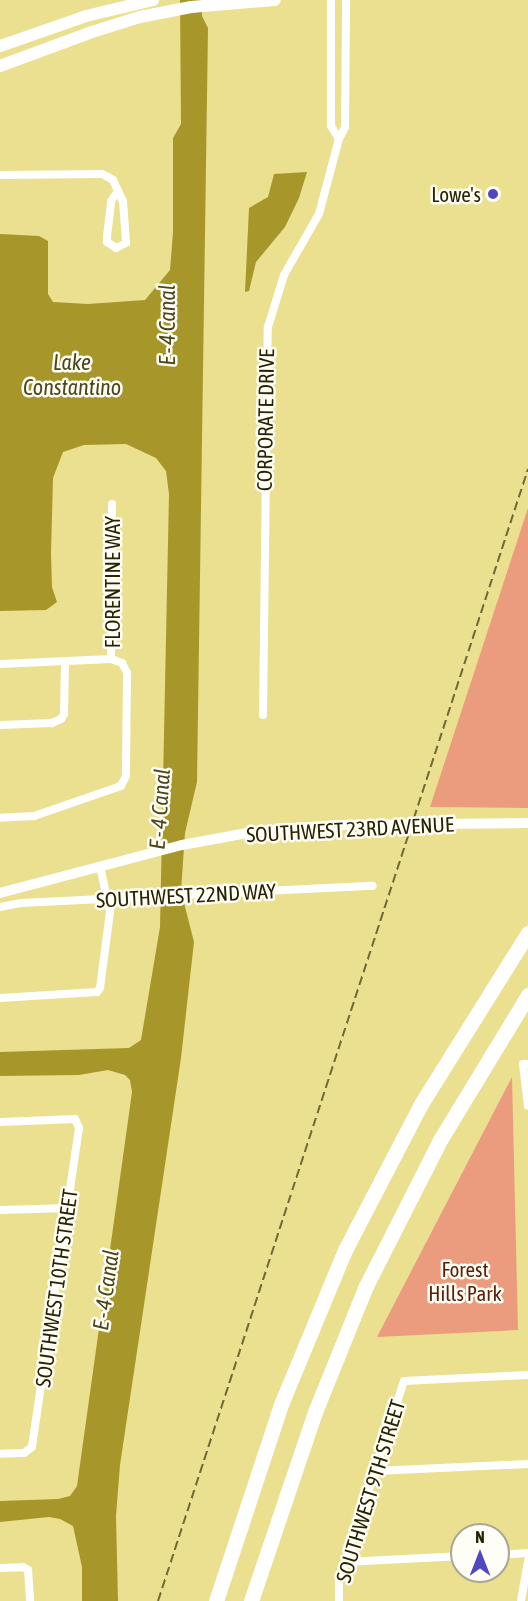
<!DOCTYPE html>
<html>
<head>
<meta charset="utf-8">
<style>
  body { margin:0 }
  #map { position:relative; width:528px; height:1601px; overflow:hidden; background:#ebdf90; font-family:"Asap Condensed",sans-serif }
  div>[style] { position:absolute }
  .green>* { inset:0; background:#ec9c7e }
  .water>* { inset:0; background:#a7972a }
  .minor>* { height:8px; margin:-4px; padding:0 4px; transform-origin:4px; border-radius:4px; background:#fff }
  .tertiary>* { height:10px; margin:-5px; padding:0 5px; transform-origin:5px; border-radius:5px; background:#fff }
  .secondary>* { height:12px; margin:-6px; padding:0 6px; transform-origin:6px; border-radius:6px; background:#fff }
  .motorway>* { height:15px; margin:-7.5px; padding:0 7.5px; transform-origin:7.5px; border-radius:7.5px; background:#fff }
  .rail>* { height:2px; margin-top:-1px; transform-origin:0; background:repeating-linear-gradient(90deg,#706937 0 9px,transparent 0 13.5px) }
  .dots>* { width:16px; height:16px; translate:-50% -50%; box-sizing:border-box; border:3px solid #fffef6; border-radius:50% }
  span { translate:-50% -50%; white-space:nowrap; text-align:center; line-height:1.15; -webkit-text-stroke:5px #fffef6; paint-order:stroke }
  .poi-label { font-size:21px; color:#282302 }
  .right { translate:-100% -50%; text-align:right }
  .street-label { font-size:21px; color:#282302 }
  .park-label { font-size:21px; color:#5a1f06 }
  .water-label { font-size:22px; color:#4d461b; font-style:italic }
  .north { position:absolute; left:450px; top:1523px; width:60px; height:60px; box-sizing:border-box; background:#fffef6; border:2px solid #a9a694; border-radius:50%; rotate:0deg; font-size:16px; font-weight:700; line-height:24px; text-align:center; color:#282302 }
  .north::after { content:''; display:block; margin:auto; width:21px; height:27px; background:#5147be; clip-path:polygon(50% 0,100% 100%,50% 72%,0 100%) }
</style>
</head>
<body>
<div id="map">
  <div class="green">
    <div style="clip-path:polygon(528px 508px,528px 808px,430px 807px)"></div>
    <div style="clip-path:polygon(512px 1077px,518px 1330px,377px 1337px)"></div>
  </div>
  <div class="water">
    <div style="clip-path:polygon(180px 0,202px 0,202px 16px,208px 28px,197px 782px,185px 833px,181px 891px,194px 942px,181px 1058px,120px 1465px,116px 1516px,118px 1601px,82px 1601px,82px 1567px,73px 1526px,60px 1519px,49px 1517px,0 1522px,0 1501px,58px 1499px,70px 1496px,77px 1486px,132px 1092px,130px 1080px,125px 1075px,108px 1070px,79px 1075px,0 1076px,0 1052px,129px 1048px,141px 1040px,160px 927px,169px 494px,166px 471px,156px 458px,126px 444px,84px 445px,63px 452px,53px 478px,51px 553px,52px 587px,57px 602px,46px 610px,0 611px,0 234px,39px 236px,48px 241px,48px 294px,53px 302px,88px 304px,145px 300px,170px 270px,173px 232px,173px 138px,181px 124px)"></div>
    <div style="clip-path:polygon(307px 172px,299px 198px,285px 227px,256px 262px,249px 291px,245px 292px,249px 208px,268px 197px,274px 174px)"></div>
  </div>
  <div class="minor">
    <div style="left:331px;top:0;width:126px;rotate:90deg"></div>
    <div style="left:331px;top:126px;width:15px;rotate:58deg"></div>
    <div style="left:0;top:175px;width:102px;rotate:-0.6deg"></div>
    <div style="left:102px;top:174px;width:7px;rotate:27deg"></div>
    <div style="left:108px;top:177px;width:6px;rotate:31deg"></div>
    <div style="left:113px;top:180px;width:23px;rotate:65deg"></div>
    <div style="left:123px;top:201px;width:42px;rotate:85.9deg"></div>
    <div style="left:126px;top:243px;width:11px;rotate:153deg"></div>
    <div style="left:116px;top:248px;width:11px;rotate:-146deg"></div>
    <div style="left:107px;top:242px;width:6px;rotate:-90deg"></div>
    <div style="left:107px;top:236px;width:35px;rotate:-83deg"></div>
    <div style="left:111px;top:201px;width:12px;rotate:-55deg"></div>
    <div style="left:111px;top:659px;width:155px;rotate:-89.6deg"></div>
    <div style="left:0;top:664px;width:111px;rotate:-2.6deg"></div>
    <div style="left:111px;top:659px;width:12px;rotate:20deg"></div>
    <div style="left:122px;top:663px;width:11px;rotate:63deg"></div>
    <div style="left:127px;top:673px;width:103px;rotate:90.6deg"></div>
    <div style="left:126px;top:776px;width:11px;rotate:117deg"></div>
    <div style="left:121px;top:786px;width:92px;rotate:161deg"></div>
    <div style="left:34px;top:816px;width:34px;rotate:177deg"></div>
    <div style="left:263px;top:715px;width:388px;rotate:-89.3deg"></div>
    <div style="left:268px;top:327px;width:54px;rotate:-72.9deg"></div>
    <div style="left:284px;top:275px;width:70px;rotate:-60.2deg"></div>
    <div style="left:319px;top:214px;width:78px;rotate:-75.1deg"></div>
    <div style="left:339px;top:139px;width:13px;rotate:-63deg"></div>
    <div style="left:345px;top:127px;width:127px;rotate:-89.5deg"></div>
    <div style="left:0;top:725px;width:52px;rotate:-2.2deg"></div>
    <div style="left:52px;top:723px;width:10px;rotate:-24deg"></div>
    <div style="left:61px;top:719px;width:6px;rotate:-59deg"></div>
    <div style="left:64px;top:714px;width:53px;rotate:-88.9deg"></div>
    <div style="left:0;top:907px;width:21px;rotate:-11deg"></div>
    <div style="left:21px;top:903px;width:352px;rotate:-2.8deg"></div>
    <div style="left:0;top:998px;width:97px;rotate:-3.5deg"></div>
    <div style="left:97px;top:992px;width:5px;rotate:-53deg"></div>
    <div style="left:100px;top:988px;width:77px;rotate:-82.5deg"></div>
    <div style="left:110px;top:912px;width:47px;rotate:-102.3deg"></div>
    <div style="left:528px;top:1064px;width:5px;rotate:180deg"></div>
    <div style="left:523px;top:1064px;width:42px;rotate:83.2deg"></div>
    <div style="left:0;top:1122px;width:75px;rotate:-2.3deg"></div>
    <div style="left:75px;top:1119px;width:10px;rotate:66deg"></div>
    <div style="left:79px;top:1128px;width:322px;rotate:98.4deg"></div>
    <div style="left:32px;top:1447px;width:10px;rotate:143deg"></div>
    <div style="left:24px;top:1453px;width:24px;rotate:178deg"></div>
    <div style="left:0;top:1210px;width:68px;rotate:-1.7deg"></div>
    <div style="left:375px;top:1471px;width:153px;rotate:-2.6deg"></div>
    <div style="left:498px;top:1555px;width:30px;rotate:-4deg"></div>
    <div style="left:345px;top:1562px;width:117px;rotate:-2.9deg"></div>
    <div style="left:0;top:1568px;width:23px;rotate:-2deg"></div>
    <div style="left:23px;top:1567px;width:6px;rotate:31deg"></div>
    <div style="left:28px;top:1570px;width:31px;rotate:86deg"></div>
    <div style="left:339px;top:1601px;width:19px;rotate:-90deg"></div>
    <div style="left:339px;top:1582px;width:211px;rotate:-72.1deg"></div>
    <div style="left:404px;top:1381px;width:124px;rotate:-2.8deg"></div>
    <div style="left:521px;top:1601px;width:41px;rotate:-80.1deg"></div>
  </div>
  <div class="tertiary">
    <div style="left:0;top:893px;width:188px;rotate:-14.8deg"></div>
    <div style="left:182px;top:845px;width:77px;rotate:-10.4deg"></div>
    <div style="left:258px;top:831px;width:80px;rotate:-4.3deg"></div>
    <div style="left:338px;top:825px;width:190px;rotate:-0.6deg"></div>
  </div>
  <div class="secondary">
    <div style="left:0;top:46px;width:91px;rotate:-19.2deg"></div>
    <div style="left:86px;top:16px;width:69px;rotate:-13.4deg"></div>
    <div style="left:0;top:66px;width:98px;rotate:-20.3deg"></div>
    <div style="left:92px;top:32px;width:50px;rotate:-17.4deg"></div>
    <div style="left:140px;top:17px;width:52px;rotate:-11.1deg"></div>
    <div style="left:191px;top:7px;width:84px;rotate:-4.8deg"></div>
  </div>
  <div class="motorway">
    <div style="left:216px;top:1601px;width:210px;rotate:-71.7deg"></div>
    <div style="left:282px;top:1402px;width:165px;rotate:-67.5deg"></div>
    <div style="left:345px;top:1250px;width:165px;rotate:-62.5deg"></div>
    <div style="left:421px;top:1104px;width:202px;rotate:-58deg"></div>
    <div style="left:251px;top:1601px;width:200px;rotate:-71.3deg"></div>
    <div style="left:315px;top:1412px;width:136px;rotate:-68deg"></div>
    <div style="left:366px;top:1286px;width:164px;rotate:-63.1deg"></div>
    <div style="left:440px;top:1140px;width:170px;rotate:-58.7deg"></div>
  </div>
  <div class="rail">
    <div style="left:158px;top:1601px;width:1191px;rotate:-71.9deg"></div>
  </div>
  <div class="dots">
    <div style="left:493px;top:194px;background:#5147be"></div>
  </div>
  <div class="poi-label">
    <span class="right" style="left:481px;top:194px">Lowe's</span>
  </div>
  <div class="street-label">
    <span style="left:265px;top:420px;rotate:-89deg">CORPORATE DRIVE</span>
    <span style="left:112px;top:582px;rotate:-90deg">FLORENTINE WAY</span>
    <span style="left:350px;top:829px;rotate:-3deg">SOUTHWEST 23RD AVENUE</span>
    <span style="left:186px;top:895px;rotate:-3deg">SOUTHWEST 22ND WAY</span>
    <span style="left:56px;top:1288px;rotate:-82deg">SOUTHWEST 10TH STREET</span>
    <span style="left:370px;top:1491px;rotate:-73deg">SOUTHWEST 9TH STREET</span>
  </div>
  <div class="park-label">
    <span style="left:465px;top:1281px">Forest<br>Hills Park</span>
  </div>
  <div class="water-label">
    <span style="left:168px;top:325px;rotate:-90deg">E - 4 Canal</span>
    <span style="left:72px;top:375px">Lake<br>Constantino</span>
    <span style="left:160px;top:809px;rotate:-86deg">E - 4 Canal</span>
    <span style="left:106px;top:1290px;rotate:-82deg">E - 4 Canal</span>
  </div>
  <div class="north">N</div>
</div>
</body>
</html>
